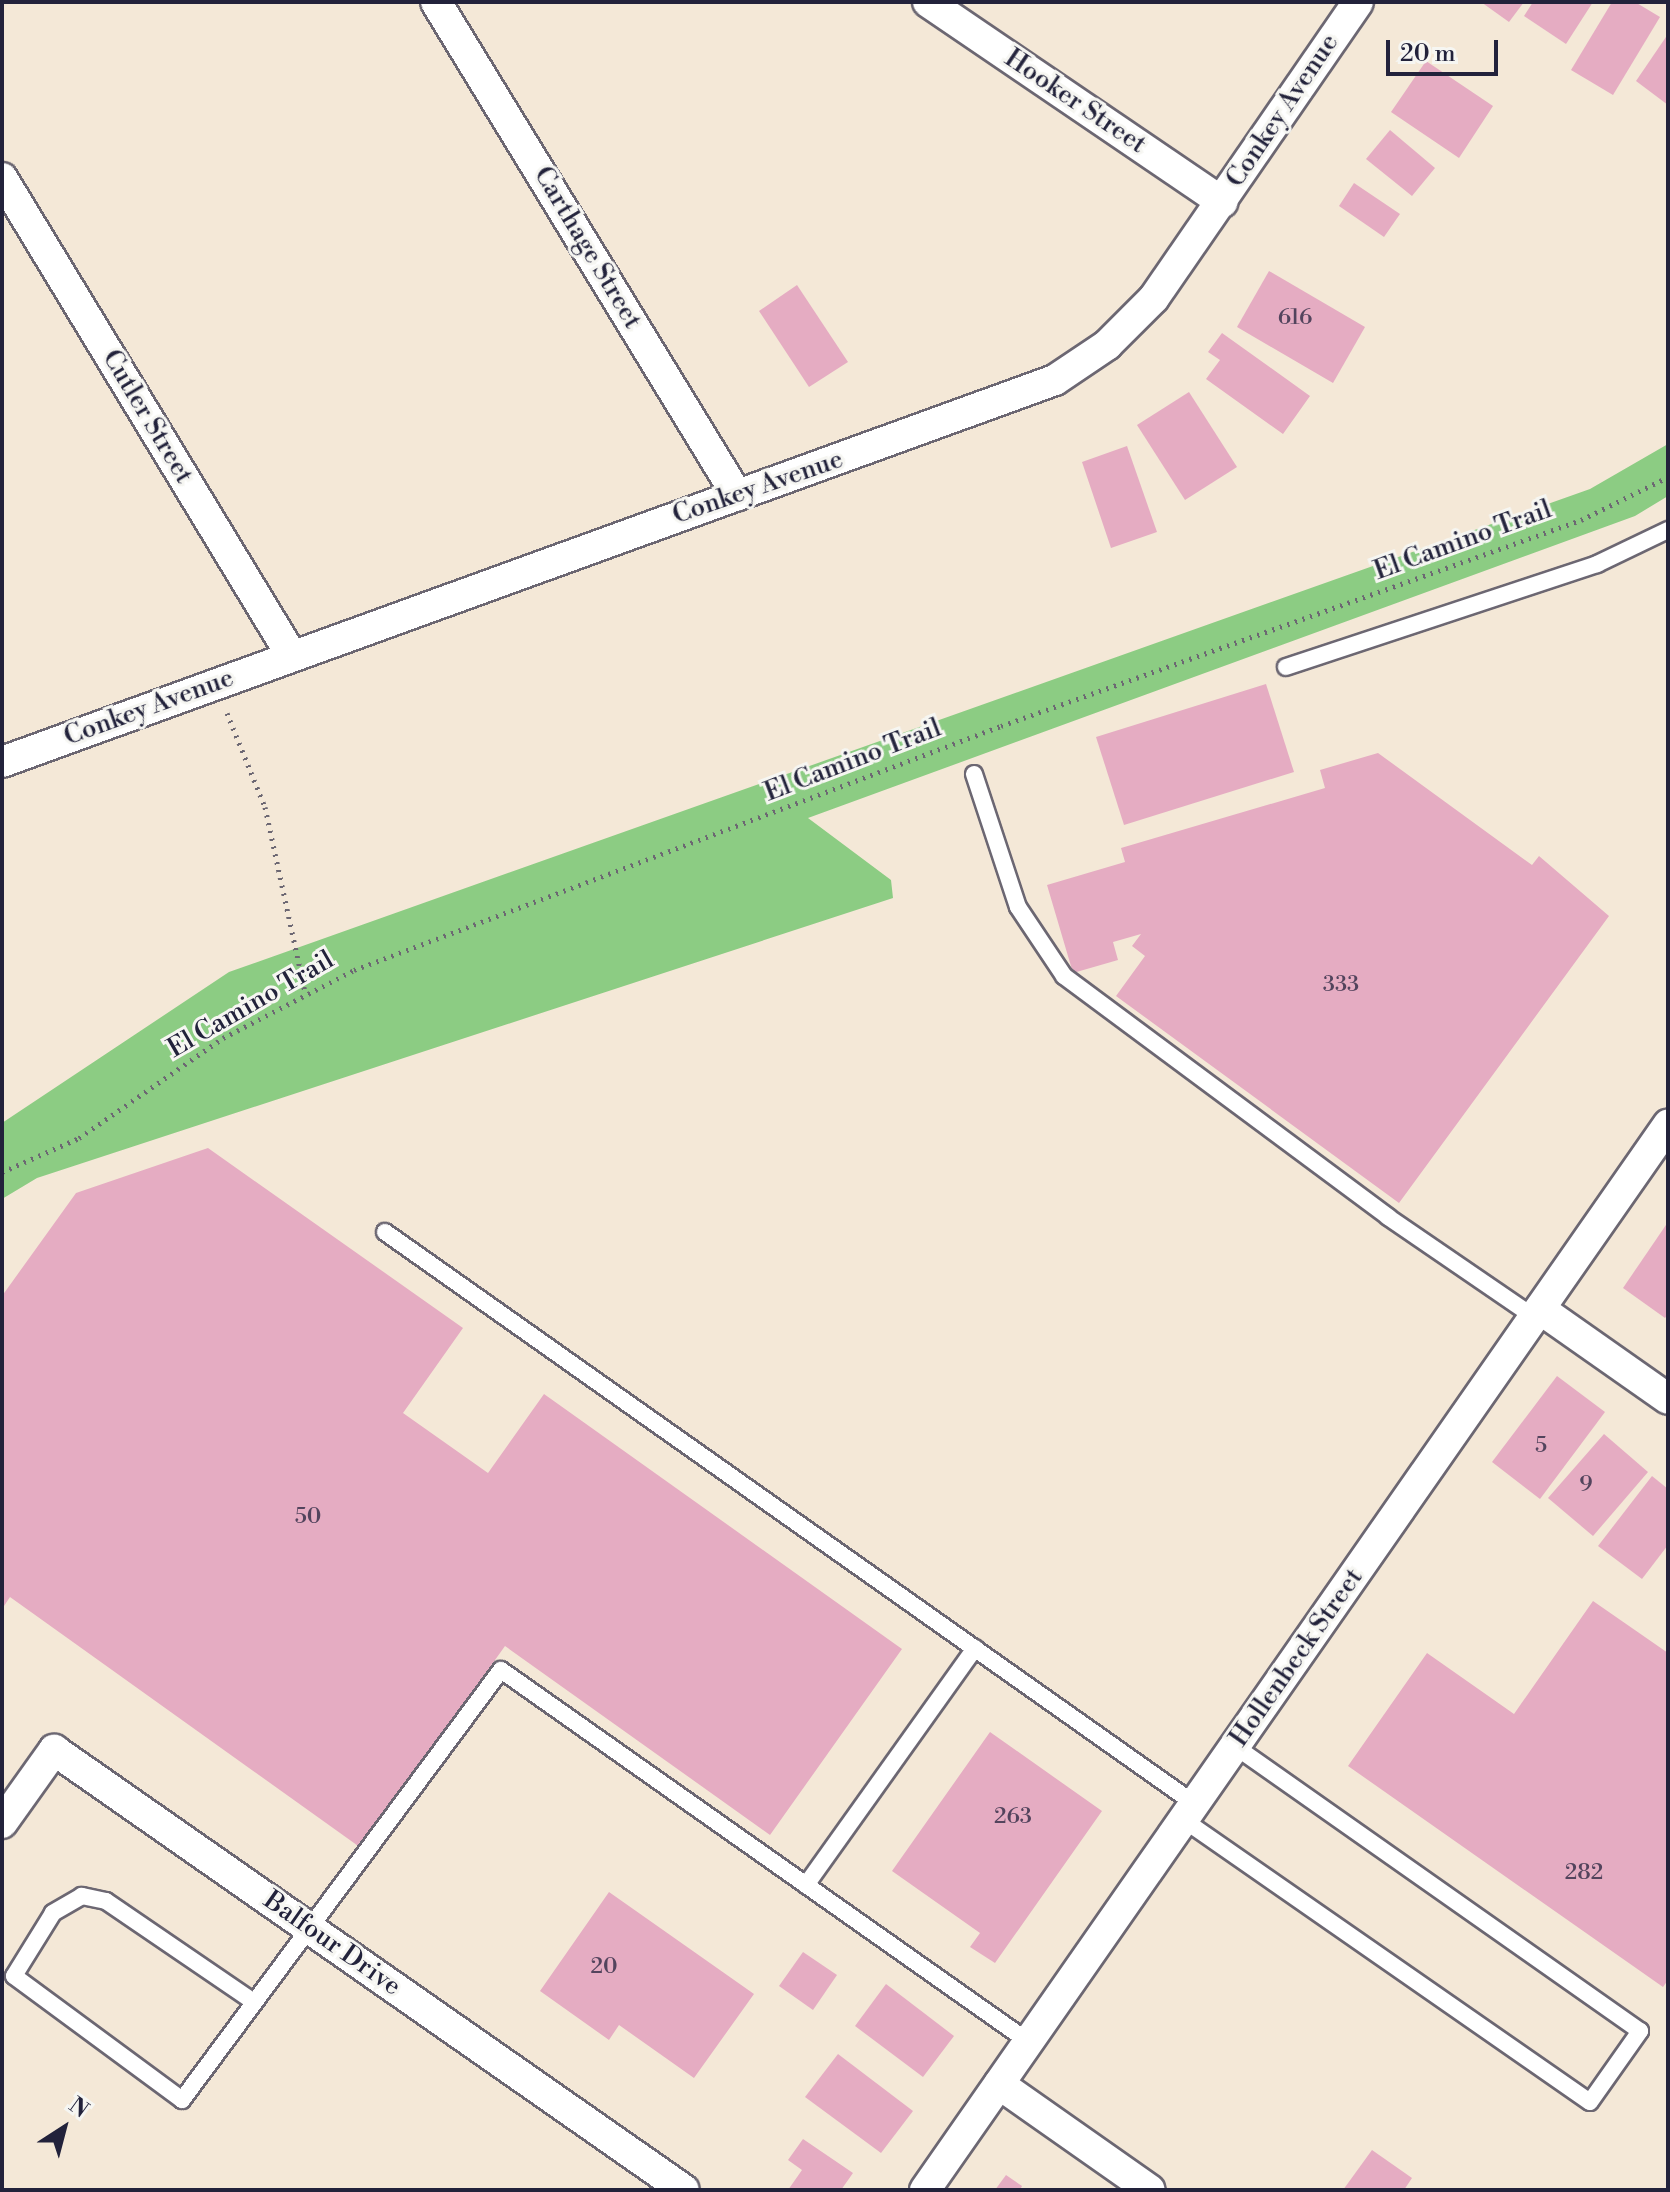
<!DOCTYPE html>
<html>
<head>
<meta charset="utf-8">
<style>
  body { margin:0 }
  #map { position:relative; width:1670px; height:2192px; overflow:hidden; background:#f4e8d7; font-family:"Libre Bodoni",serif }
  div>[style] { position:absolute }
  .green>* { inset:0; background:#8ccc83 }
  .building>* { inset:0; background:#e5acc2 }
  .path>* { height:5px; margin-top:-2.5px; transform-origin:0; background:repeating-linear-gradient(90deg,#6c6772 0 2px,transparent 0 8px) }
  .roads { filter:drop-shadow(2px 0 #6c6772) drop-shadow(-2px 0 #6c6772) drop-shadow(0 2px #6c6772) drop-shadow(0 -2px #6c6772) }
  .lane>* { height:16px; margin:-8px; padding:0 8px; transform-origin:8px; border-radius:8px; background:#fff }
  .street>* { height:30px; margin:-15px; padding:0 15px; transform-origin:15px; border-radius:15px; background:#fff }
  span { translate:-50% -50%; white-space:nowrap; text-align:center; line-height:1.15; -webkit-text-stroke:6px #f6f6f2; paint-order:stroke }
  .number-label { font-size:22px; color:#53445d }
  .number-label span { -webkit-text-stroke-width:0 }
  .street-label { font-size:26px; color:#22223b }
  .frame { position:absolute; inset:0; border:4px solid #22223b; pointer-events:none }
  .north { position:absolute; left:24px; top:2088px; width:80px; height:80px; -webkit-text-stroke:6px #f6f6f2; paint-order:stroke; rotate:36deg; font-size:22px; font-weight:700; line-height:32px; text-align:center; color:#22223b }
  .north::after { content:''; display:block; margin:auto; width:28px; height:36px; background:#22223b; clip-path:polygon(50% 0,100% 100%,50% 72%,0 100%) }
  .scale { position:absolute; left:1386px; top:40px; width:112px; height:36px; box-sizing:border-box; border:4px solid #22223b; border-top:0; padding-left:10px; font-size:24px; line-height:28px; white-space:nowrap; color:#22223b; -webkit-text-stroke:6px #f6f6f2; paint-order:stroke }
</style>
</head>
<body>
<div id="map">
  <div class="green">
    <div style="clip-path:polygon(1668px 444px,1668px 496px,1635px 516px,808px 818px,891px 880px,893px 898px,37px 1178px,2px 1199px,2px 1123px,229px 972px,1590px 489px)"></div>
  </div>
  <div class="building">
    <div style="clip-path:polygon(1481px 2px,1524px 2px,1509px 22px)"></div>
    <div style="clip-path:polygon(1533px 2px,1593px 2px,1566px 44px,1524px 16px)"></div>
    <div style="clip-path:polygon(1612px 2px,1635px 2px,1660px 17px,1613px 95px,1571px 70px)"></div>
    <div style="clip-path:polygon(1668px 34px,1668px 105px,1636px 81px)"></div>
    <div style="clip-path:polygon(1426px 61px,1493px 106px,1459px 158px,1391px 112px)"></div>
    <div style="clip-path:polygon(1390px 130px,1435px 168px,1412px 196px,1366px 159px)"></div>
    <div style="clip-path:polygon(1354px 183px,1400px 214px,1384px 237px,1339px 206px)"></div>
    <div style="clip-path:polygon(1269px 271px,1365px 327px,1333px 383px,1237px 327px)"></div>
    <div style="clip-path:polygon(797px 285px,848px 362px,809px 387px,759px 311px)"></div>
    <div style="clip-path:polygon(1222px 333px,1310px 396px,1283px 434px,1206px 379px,1220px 360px,1208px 352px)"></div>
    <div style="clip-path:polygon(1189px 392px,1237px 467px,1185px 500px,1137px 425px)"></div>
    <div style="clip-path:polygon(1127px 446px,1157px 532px,1111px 548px,1082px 462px)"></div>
    <div style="clip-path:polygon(1266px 684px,1294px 772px,1124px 825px,1096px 737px)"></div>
    <div style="clip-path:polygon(1378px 753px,1532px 865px,1539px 856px,1609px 916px,1399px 1203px,1116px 996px,1145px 956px,1132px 946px,1141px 934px,1113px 942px,1118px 960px,1073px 973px,1047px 885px,1125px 862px,1121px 848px,1325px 788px,1320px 770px)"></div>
    <div style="clip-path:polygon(208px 1148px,463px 1328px,403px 1413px,488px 1473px,544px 1394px,902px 1649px,770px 1835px,505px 1646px,361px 1848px,10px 1597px,2px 1609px,2px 1296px,76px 1193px)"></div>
    <div style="clip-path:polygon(1668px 1222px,1668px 1314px,1665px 1318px,1623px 1288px)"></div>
    <div style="clip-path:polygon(1557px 1376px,1605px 1412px,1540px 1499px,1492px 1462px)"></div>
    <div style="clip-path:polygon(1604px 1434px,1648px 1472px,1593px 1536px,1548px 1498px)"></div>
    <div style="clip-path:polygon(1652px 1476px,1668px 1489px,1668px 1545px,1642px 1579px,1598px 1546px)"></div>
    <div style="clip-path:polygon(1593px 1601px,1668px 1653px,1668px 1980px,1663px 1987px,1348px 1766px,1427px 1653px,1514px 1714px)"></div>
    <div style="clip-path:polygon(990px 1732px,1102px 1811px,995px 1963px,970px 1947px,980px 1933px,892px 1871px)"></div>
    <div style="clip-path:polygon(609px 1892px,754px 1994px,694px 2078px,619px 2025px,609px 2040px,540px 1991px)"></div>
    <div style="clip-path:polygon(803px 1952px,837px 1975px,813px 2010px,779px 1986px)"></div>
    <div style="clip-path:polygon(886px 1984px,954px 2036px,923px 2077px,855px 2026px)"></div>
    <div style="clip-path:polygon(838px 2054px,913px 2111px,881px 2153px,805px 2097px)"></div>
    <div style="clip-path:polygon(803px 2139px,853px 2173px,841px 2190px,788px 2190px,802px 2170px,788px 2160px)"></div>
    <div style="clip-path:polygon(1372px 2150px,1412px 2178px,1404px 2190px,1343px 2190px)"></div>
    <div style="clip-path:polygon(1006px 2175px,1022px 2186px,1020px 2190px,995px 2190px)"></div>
  </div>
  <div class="path">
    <div style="left:227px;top:713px;width:101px;rotate:68deg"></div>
    <div style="left:265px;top:807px;width:189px;rotate:77.8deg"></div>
    <div style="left:2px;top:1172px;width:84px;rotate:-23.8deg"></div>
    <div style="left:79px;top:1138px;width:175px;rotate:-34.8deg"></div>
    <div style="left:223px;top:1038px;width:148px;rotate:-27.4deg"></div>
    <div style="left:354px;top:970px;width:691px;rotate:-20.66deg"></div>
    <div style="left:1001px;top:726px;width:615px;rotate:-19.55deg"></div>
    <div style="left:1581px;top:520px;width:97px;rotate:-26.3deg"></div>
  </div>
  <div class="roads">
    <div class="lane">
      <div style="left:1286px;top:667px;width:328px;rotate:-18.3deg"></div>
      <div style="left:1597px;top:564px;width:79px;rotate:-25.6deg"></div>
      <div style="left:974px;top:774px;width:140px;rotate:71.7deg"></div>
      <div style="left:1018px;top:907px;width:83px;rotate:56.3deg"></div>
      <div style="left:1064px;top:976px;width:404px;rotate:36.6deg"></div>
      <div style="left:1388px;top:1217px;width:177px;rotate:34.4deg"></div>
      <div style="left:385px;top:1232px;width:992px;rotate:35.23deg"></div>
      <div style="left:1184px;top:1820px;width:494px;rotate:34.8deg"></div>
      <div style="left:1590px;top:2102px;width:87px;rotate:-54.8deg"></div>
      <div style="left:1640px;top:2031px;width:495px;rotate:-144.9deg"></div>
      <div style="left:806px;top:1885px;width:291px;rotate:-54.5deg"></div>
      <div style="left:254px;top:2002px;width:179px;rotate:-145.7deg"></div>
      <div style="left:106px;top:1901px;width:25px;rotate:-168deg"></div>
      <div style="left:82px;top:1896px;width:34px;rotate:150deg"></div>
      <div style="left:53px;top:1913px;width:74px;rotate:121.8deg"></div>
      <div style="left:14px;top:1976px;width:209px;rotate:36.4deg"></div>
      <div style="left:182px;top:2100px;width:535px;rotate:-53.43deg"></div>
      <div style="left:501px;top:1670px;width:646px;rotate:35.17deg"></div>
    </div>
    <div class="street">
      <div style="left:436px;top:2px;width:578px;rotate:58.59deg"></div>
      <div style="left:928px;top:2px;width:356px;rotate:34.2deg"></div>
      <div style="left:2px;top:178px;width:559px;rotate:58.76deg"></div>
      <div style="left:2px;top:762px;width:1120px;rotate:-19.94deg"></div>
      <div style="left:1055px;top:380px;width:63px;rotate:-33.9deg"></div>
      <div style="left:1107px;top:345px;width:66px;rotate:-45deg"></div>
      <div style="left:1154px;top:298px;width:359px;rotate:-55.4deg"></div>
      <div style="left:1540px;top:1309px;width:156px;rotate:35.1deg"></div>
      <div style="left:2px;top:1823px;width:90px;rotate:-54.5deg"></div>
      <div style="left:54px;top:1750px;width:768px;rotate:34.93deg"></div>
      <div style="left:999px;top:2084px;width:184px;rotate:35.1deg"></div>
      <div style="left:925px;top:2190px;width:1299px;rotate:-55.1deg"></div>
    </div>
  </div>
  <div class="number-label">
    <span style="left:1295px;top:318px">616</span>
    <span style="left:1341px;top:985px">333</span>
    <span style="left:1541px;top:1446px">5</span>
    <span style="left:1586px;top:1485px">9</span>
    <span style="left:308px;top:1517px">50</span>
    <span style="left:1013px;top:1817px">263</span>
    <span style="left:1584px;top:1873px">282</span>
    <span style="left:604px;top:1967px">20</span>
  </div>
  <div class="street-label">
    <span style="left:1075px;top:102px;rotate:34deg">Hooker Street</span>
    <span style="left:1283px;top:111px;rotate:-56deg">Conkey Avenue</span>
    <span style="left:587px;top:248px;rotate:59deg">Carthage Street</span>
    <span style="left:147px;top:417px;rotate:59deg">Cutler Street</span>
    <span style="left:758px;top:488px;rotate:-19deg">Conkey Avenue</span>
    <span style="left:1463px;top:541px;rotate:-20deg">El Camino Trail</span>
    <span style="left:149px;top:708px;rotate:-20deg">Conkey Avenue</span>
    <span style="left:853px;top:761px;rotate:-21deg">El Camino Trail</span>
    <span style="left:251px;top:1005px;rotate:-30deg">El Camino Trail</span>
    <span style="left:1297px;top:1658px;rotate:-55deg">Hollenbeck Street</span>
    <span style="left:332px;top:1944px;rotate:35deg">Balfour Drive</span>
  </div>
  <div class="frame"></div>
  <div class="north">N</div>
  <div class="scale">20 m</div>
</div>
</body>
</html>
